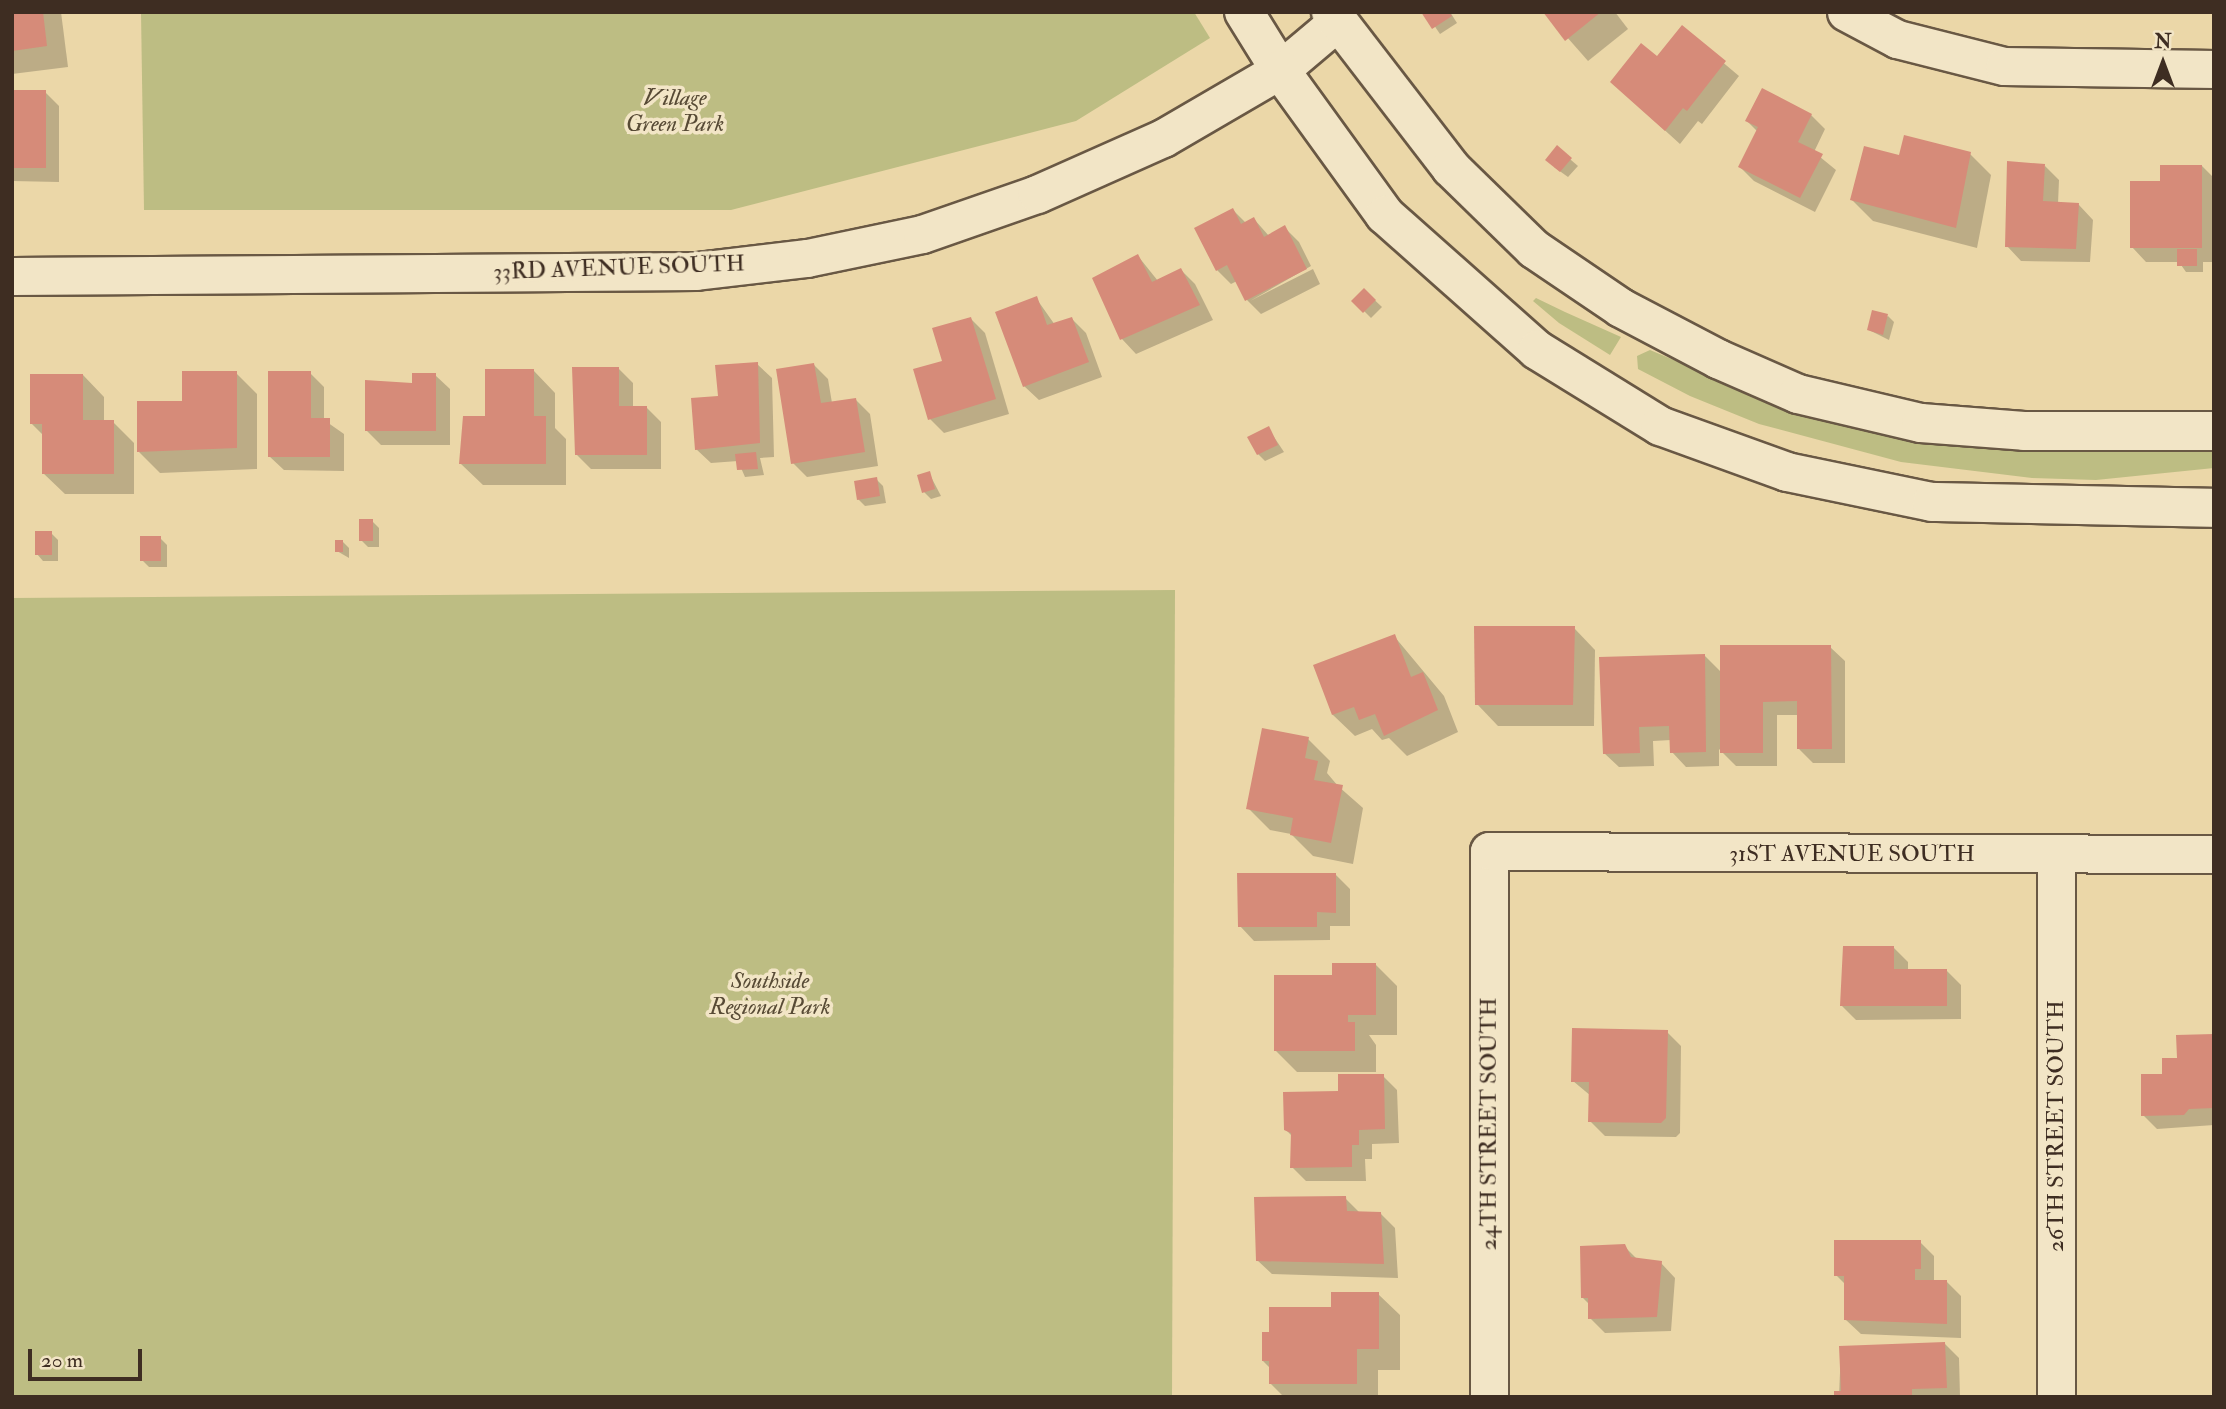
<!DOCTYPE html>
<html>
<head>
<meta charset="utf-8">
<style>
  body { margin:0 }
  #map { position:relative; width:2226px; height:1409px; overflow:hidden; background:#ebd7a8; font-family:"IM FELL Double Pica",serif }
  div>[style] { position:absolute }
  .green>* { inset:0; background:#bdbd83 }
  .shadow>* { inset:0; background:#0003 }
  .building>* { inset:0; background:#d68b79 }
  .roads { filter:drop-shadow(2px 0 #695844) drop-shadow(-2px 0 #695844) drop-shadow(0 2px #695844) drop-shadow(0 -2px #695844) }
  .minor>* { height:37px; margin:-18.5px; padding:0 18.5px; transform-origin:18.5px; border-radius:18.5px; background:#f2e5c6 }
  .tertiary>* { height:38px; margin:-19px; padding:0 19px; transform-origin:19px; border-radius:19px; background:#f2e5c6 }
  span { translate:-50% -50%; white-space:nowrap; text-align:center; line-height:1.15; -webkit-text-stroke:7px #f2e5c6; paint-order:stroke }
  .park-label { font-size:23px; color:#574a35; font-style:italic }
  .street-label { font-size:23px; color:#3e2d22 }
  .frame { position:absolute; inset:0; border:14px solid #3e2d22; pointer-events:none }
  .north { position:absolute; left:2128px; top:28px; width:70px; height:70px; -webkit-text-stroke:5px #f2e5c6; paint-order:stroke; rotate:0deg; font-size:19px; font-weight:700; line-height:28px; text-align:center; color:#3e2d22 }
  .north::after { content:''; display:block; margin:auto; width:24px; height:32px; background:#3e2d22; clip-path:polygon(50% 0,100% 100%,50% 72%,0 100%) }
  .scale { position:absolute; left:28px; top:1349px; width:114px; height:32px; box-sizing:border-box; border:4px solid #3e2d22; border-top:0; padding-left:9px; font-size:21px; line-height:24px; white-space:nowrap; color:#3e2d22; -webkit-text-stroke:5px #f2e5c6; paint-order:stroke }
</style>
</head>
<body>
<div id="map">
  <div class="green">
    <div style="clip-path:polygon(141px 12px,1194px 12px,1210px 38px,1076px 121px,731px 210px,144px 210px)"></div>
    <div style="clip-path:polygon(1536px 298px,1565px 312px,1621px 337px,1610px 355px,1559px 323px,1533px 301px)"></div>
    <div style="clip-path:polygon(1650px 350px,1736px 386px,1898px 435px,2021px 451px,2214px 452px,2214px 468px,2096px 480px,2032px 478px,1901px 462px,1759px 424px,1690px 396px,1638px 369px,1637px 356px)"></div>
    <div style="clip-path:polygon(1175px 590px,1172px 1397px,12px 1397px,12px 598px)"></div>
  </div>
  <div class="shadow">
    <div style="clip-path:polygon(12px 12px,61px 12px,68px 67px,12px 74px)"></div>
    <div style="clip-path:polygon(1425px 12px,1450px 12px,1457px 23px,1440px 34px)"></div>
    <div style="clip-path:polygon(1545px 12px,1615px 12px,1628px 29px,1588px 61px)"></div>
    <div style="clip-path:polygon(1682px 28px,1739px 76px,1702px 124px,1698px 121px,1680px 144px,1627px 96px)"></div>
    <div style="clip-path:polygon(12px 92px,45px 92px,59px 106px,59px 182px,12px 181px)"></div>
    <div style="clip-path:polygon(1811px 115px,1825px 129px,1814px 152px,1836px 170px,1815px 212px,1754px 181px,1740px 167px,1758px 132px,1747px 121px)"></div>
    <div style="clip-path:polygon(1557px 148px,1578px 166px,1568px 177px,1554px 167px)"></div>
    <div style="clip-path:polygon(1970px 154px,1991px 175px,1977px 248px,1873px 221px,1852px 200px)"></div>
    <div style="clip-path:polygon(2045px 166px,2059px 180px,2058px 204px,2079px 205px,2093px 220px,2090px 262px,2021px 261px,2007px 246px)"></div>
    <div style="clip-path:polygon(2202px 166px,2214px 178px,2214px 262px,2203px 262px,2203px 272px,2186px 272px,2179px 262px,2146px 262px,2132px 247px,2162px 183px)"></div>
    <div style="clip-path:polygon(1233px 210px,1246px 223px,1254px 219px,1269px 236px,1285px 228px,1299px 242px,1311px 266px,1250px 301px,1313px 269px,1320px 284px,1261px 314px,1247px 300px,1237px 281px,1231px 284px,1217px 270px)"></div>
    <div style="clip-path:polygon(1138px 256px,1158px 281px,1181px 270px,1195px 284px,1213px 320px,1136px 354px,1122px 339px,1095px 278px)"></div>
    <div style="clip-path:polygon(1364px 290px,1382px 307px,1371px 318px,1354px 301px)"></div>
    <div style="clip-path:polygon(1036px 298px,1055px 325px,1072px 319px,1086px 333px,1102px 377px,1039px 400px,1024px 386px)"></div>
    <div style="clip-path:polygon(1888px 316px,1894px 322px,1889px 340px,1869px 330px)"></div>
    <div style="clip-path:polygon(971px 319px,985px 333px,1009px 414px,944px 433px,930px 419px,944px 362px)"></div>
    <div style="clip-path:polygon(757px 364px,772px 378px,774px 457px,760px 458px,764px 475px,745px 477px,738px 461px,711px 463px,696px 449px)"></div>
    <div style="clip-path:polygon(814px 365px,828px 379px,832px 403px,855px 399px,870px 414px,878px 466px,807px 477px,793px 463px)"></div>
    <div style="clip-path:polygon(619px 369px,633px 383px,633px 408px,647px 408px,661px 422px,661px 469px,591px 469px,577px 455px)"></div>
    <div style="clip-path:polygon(534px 371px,555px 393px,555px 428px,566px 439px,566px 485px,483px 485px,461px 464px,487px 418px)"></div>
    <div style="clip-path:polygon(236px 373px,257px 394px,257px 469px,160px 473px,139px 452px,184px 403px)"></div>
    <div style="clip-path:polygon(310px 373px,324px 387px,324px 420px,344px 434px,344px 471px,284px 470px,269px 456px)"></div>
    <div style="clip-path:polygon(83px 375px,104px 397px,104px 422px,113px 422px,134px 443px,134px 494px,65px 494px,43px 473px,43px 435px,31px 423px)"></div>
    <div style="clip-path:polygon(435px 375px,450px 389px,450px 445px,381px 445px,366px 430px,413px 385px)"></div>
    <div style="clip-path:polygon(12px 396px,13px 397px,13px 468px,12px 468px)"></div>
    <div style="clip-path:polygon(1268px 428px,1284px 452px,1265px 461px,1258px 454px)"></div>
    <div style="clip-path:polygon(929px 473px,941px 496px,931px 499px,924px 492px)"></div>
    <div style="clip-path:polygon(876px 479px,883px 486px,886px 503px,865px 506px,858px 499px)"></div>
    <div style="clip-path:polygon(372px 521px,379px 528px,379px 547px,368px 547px,361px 540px)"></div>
    <div style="clip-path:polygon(51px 533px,58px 540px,58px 561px,43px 561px,37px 554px)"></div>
    <div style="clip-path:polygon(160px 538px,167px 545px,167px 567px,149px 567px,142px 560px)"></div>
    <div style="clip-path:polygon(342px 541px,349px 548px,349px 558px,337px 551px)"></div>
    <div style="clip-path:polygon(1574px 628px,1595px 650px,1594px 726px,1498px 726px,1477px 704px)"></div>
    <div style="clip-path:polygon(1394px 636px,1444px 696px,1458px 732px,1407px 756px,1389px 738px,1382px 740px,1372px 729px,1355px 736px,1333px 715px,1315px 666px)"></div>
    <div style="clip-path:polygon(1830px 647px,1845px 661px,1845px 763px,1813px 763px,1799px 749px,1799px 715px,1777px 715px,1777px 766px,1736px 766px,1719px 749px,1719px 766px,1686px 767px,1672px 752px,1671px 740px,1653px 741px,1654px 766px,1619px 767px,1604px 753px,1705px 656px,1722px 673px)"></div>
    <div style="clip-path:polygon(1308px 739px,1330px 761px,1327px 773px,1338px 786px,1363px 808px,1353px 864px,1313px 856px,1291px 834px,1270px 830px,1248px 808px)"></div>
    <div style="clip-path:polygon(1335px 874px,1350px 889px,1350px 926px,1330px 926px,1330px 940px,1254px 941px,1240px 926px)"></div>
    <div style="clip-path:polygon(1894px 948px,1908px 962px,1908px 970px,1946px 970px,1961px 985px,1961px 1019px,1856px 1020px,1842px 1006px)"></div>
    <div style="clip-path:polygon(1376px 965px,1397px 986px,1397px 1035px,1369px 1035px,1376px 1045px,1376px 1072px,1297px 1072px,1275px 1050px,1334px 977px)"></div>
    <div style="clip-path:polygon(1667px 1032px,1681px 1046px,1680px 1133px,1676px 1137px,1605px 1136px,1590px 1121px,1591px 1096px,1573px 1081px)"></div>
    <div style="clip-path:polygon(2214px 1036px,2214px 1125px,2157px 1129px,2143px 1115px,2164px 1076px,2179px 1060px)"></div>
    <div style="clip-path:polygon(1383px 1076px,1397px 1090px,1399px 1143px,1372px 1144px,1372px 1159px,1365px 1159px,1366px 1181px,1306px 1181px,1292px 1167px,1293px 1137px,1285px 1129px,1340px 1093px)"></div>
    <div style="clip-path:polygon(1345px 1198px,1360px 1213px,1381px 1214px,1395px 1228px,1398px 1278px,1272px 1274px,1257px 1260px)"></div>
    <div style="clip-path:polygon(1920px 1242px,1934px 1256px,1934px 1282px,1947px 1282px,1961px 1296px,1961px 1338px,1861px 1334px,1846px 1320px,1846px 1285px,1836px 1275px)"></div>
    <div style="clip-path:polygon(1624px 1246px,1638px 1260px,1661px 1263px,1675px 1278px,1671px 1331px,1605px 1333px,1590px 1318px,1590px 1305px,1583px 1298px)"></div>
    <div style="clip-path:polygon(1378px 1294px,1400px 1315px,1400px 1370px,1378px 1370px,1378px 1397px,1284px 1397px,1270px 1383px,1270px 1368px,1263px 1361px,1270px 1334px)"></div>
    <div style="clip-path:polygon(1945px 1344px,1959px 1358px,1960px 1397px,1839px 1397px,1841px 1348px)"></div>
  </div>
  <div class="building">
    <div style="clip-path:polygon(12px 12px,43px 12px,47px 46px,12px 51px)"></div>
    <div style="clip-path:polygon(1421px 12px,1449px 12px,1452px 16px,1432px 29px)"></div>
    <div style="clip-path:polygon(1543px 12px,1601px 12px,1565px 41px)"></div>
    <div style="clip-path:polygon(1682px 25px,1726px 61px,1687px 111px,1683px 108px,1665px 131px,1610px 82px,1641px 43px,1657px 56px)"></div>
    <div style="clip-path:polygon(1762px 88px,1812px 114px,1798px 142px,1823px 154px,1800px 198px,1738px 167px,1758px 127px,1745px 121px)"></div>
    <div style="clip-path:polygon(12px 90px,46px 90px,46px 168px,12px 168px)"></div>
    <div style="clip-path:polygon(1904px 135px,1971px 152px,1956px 228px,1850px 200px,1864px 146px,1899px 155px)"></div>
    <div style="clip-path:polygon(1557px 145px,1572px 158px,1560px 172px,1545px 160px)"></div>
    <div style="clip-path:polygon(2007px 161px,2045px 164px,2043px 201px,2079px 203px,2076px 249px,2005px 247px)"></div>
    <div style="clip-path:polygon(2160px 165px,2202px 165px,2202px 248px,2130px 248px,2130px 181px,2160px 181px)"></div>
    <div style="clip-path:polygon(1233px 208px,1241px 224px,1254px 217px,1264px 237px,1285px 225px,1307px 269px,1245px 301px,1227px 265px,1216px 271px,1194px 228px)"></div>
    <div style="clip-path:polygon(2177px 249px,2197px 249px,2197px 266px,2177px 266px)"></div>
    <div style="clip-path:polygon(1138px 254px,1152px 282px,1181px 268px,1200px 305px,1120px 340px,1092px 278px)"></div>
    <div style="clip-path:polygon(1364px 288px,1376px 300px,1363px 313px,1351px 301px)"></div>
    <div style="clip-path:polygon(1037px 296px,1047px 325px,1072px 317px,1089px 362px,1023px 387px,995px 312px)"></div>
    <div style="clip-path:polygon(1872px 310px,1888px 314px,1883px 335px,1867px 330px)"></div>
    <div style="clip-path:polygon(971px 317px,996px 399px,928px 420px,913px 369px,942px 361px,932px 328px)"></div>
    <div style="clip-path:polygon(758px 362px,760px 443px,695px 450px,691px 398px,718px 396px,715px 365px)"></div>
    <div style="clip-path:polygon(814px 363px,821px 403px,856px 398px,865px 452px,791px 464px,776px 369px)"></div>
    <div style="clip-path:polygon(572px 367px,619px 367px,619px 406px,647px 406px,647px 455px,575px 455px)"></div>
    <div style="clip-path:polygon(485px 369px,534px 369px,534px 416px,546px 416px,546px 464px,459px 464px,463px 416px,485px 416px)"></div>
    <div style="clip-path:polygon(182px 371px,237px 371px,237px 448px,137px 452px,137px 401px,182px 401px)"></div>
    <div style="clip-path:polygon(268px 371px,311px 371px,311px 418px,330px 418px,330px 457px,268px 457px)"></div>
    <div style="clip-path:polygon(412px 373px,436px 373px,436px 431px,365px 431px,365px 380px,412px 383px)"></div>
    <div style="clip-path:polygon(30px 374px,83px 374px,83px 420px,114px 420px,114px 474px,42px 474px,42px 424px,30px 424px)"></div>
    <div style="clip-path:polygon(1269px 426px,1278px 445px,1257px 455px,1247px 437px)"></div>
    <div style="clip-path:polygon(756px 452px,758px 469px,737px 470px,735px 454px)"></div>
    <div style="clip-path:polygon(930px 471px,935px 489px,922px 493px,917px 475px)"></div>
    <div style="clip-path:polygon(877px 477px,880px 496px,857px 500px,854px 481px)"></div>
    <div style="clip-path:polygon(359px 519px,373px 519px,373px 541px,359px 541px)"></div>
    <div style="clip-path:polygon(35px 531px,52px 531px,52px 555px,35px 555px)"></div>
    <div style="clip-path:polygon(140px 536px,161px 536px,161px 561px,140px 561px)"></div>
    <div style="clip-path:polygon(335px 540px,343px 540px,343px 552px,335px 552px)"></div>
    <div style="clip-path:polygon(1474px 626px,1575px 626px,1573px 705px,1475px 705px)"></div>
    <div style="clip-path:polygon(1395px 634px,1411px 677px,1423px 672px,1438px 710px,1384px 736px,1375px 714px,1359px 720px,1354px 707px,1332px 715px,1313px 665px)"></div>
    <div style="clip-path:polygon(1720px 645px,1831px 645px,1832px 749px,1797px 749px,1797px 701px,1763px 702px,1763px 753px,1720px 753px)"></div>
    <div style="clip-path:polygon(1705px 654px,1706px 752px,1670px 753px,1669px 726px,1639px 727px,1640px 753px,1603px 754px,1599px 657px)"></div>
    <div style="clip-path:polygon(1262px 728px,1309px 737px,1305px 758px,1318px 761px,1314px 780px,1343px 785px,1331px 843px,1290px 835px,1293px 818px,1246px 809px)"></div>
    <div style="clip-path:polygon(1237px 873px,1336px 873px,1336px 913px,1317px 912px,1317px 927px,1238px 927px)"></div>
    <div style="clip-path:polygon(1843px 946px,1894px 946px,1894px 969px,1947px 969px,1947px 1006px,1840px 1006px)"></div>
    <div style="clip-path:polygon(1332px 963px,1376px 963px,1376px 1015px,1348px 1015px,1348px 1022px,1355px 1022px,1355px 1051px,1274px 1051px,1274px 975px,1332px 975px)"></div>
    <div style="clip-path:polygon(1572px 1028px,1668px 1030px,1666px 1118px,1661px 1123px,1588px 1122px,1589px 1082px,1571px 1082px)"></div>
    <div style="clip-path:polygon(2214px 1034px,2214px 1108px,2189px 1109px,2184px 1115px,2141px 1116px,2141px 1074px,2162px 1074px,2162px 1058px,2177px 1058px,2176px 1035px)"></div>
    <div style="clip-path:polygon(1338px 1074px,1384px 1074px,1385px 1129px,1359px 1130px,1359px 1145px,1352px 1145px,1352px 1167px,1290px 1168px,1291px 1133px,1284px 1130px,1283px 1092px,1338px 1091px)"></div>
    <div style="clip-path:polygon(1346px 1196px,1347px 1211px,1381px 1212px,1384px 1264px,1256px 1261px,1254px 1197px)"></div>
    <div style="clip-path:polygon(1834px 1240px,1921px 1240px,1921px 1269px,1915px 1269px,1915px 1280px,1947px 1280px,1947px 1324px,1844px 1320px,1844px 1276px,1834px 1276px)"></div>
    <div style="clip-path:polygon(1625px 1244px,1631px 1257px,1662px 1261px,1657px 1317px,1588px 1319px,1588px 1298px,1581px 1298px,1580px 1246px)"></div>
    <div style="clip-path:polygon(1331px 1292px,1379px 1292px,1379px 1349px,1357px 1349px,1357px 1384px,1269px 1384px,1269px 1361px,1262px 1361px,1262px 1332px,1269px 1332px,1269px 1307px,1331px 1307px)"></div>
    <div style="clip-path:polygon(1945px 1342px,1947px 1388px,1912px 1389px,1912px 1397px,1834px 1397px,1834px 1391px,1841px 1391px,1839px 1346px)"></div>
  </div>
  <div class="roads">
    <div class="minor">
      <div style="left:1846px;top:12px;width:58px;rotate:27.9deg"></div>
      <div style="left:1897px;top:39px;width:110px;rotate:14.2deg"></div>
      <div style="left:2004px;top:66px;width:210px;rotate:0.8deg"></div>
      <div style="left:12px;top:276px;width:684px;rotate:-0.42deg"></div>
      <div style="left:696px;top:271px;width:112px;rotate:-6.7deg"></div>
      <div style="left:807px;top:258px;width:117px;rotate:-11.8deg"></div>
      <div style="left:922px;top:234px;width:122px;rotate:-19.2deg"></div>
      <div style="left:1037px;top:194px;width:138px;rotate:-24deg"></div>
      <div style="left:1163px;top:138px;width:135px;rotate:-30.2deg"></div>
      <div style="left:1280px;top:70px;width:75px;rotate:-40.1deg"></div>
      <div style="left:1489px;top:1397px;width:546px;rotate:-90deg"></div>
      <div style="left:1489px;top:851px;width:725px;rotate:0.24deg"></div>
      <div style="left:2056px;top:1397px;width:541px;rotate:-90deg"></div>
    </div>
    <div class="tertiary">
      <div style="left:1244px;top:12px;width:68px;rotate:58.2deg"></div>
      <div style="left:1280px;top:70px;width:179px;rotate:54.1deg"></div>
      <div style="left:1385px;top:215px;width:203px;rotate:41.6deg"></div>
      <div style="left:1537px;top:350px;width:145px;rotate:31.7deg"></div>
      <div style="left:1660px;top:426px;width:135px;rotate:19.9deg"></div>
      <div style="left:1787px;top:472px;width:148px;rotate:11.7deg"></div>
      <div style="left:1932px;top:502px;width:282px;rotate:1.2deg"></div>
      <div style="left:1331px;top:12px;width:197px;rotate:52.4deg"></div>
      <div style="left:1451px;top:168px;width:116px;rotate:44.3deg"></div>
      <div style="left:1534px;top:249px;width:105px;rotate:34.1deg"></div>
      <div style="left:1621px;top:308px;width:110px;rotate:27.7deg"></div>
      <div style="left:1718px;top:359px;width:87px;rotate:23.6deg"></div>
      <div style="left:1798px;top:394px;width:126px;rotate:13.3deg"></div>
      <div style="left:1921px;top:423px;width:103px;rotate:4.4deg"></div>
      <div style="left:2024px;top:431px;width:190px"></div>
    </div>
  </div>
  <div class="park-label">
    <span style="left:675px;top:111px">Village<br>Green Park</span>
    <span style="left:770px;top:994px">Southside<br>Regional Park</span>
  </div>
  <div class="street-label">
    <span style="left:619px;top:268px;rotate:-2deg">33RD AVENUE SOUTH</span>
    <span style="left:1852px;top:854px">31ST AVENUE SOUTH</span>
    <span style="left:1489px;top:1124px;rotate:-90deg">24TH STREET SOUTH</span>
    <span style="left:2056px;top:1126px;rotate:-90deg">26TH STREET SOUTH</span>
  </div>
  <div class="frame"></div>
  <div class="north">N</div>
  <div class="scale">20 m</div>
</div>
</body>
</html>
